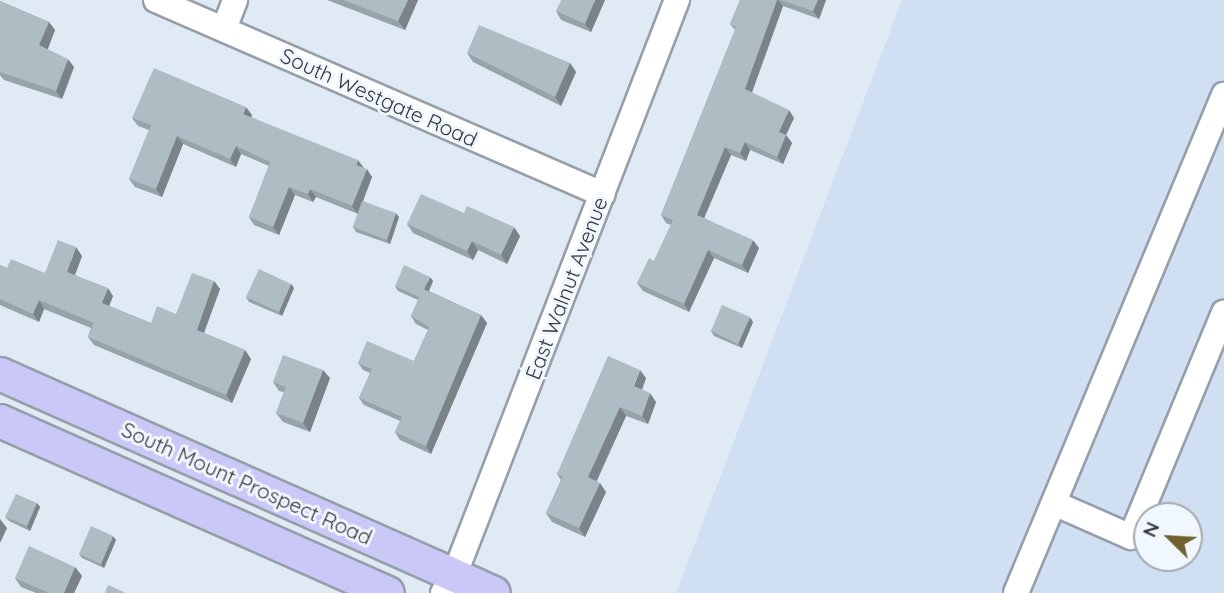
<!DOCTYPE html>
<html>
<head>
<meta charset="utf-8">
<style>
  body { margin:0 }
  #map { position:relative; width:1224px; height:593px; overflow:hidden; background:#e0eaf5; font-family:Quicksand,sans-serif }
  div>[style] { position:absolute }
  .built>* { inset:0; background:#d0dff1 }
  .roads { filter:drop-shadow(2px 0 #959ea9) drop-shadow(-2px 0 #959ea9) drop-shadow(0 2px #959ea9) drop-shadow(0 -2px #959ea9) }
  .minor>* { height:24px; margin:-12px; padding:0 12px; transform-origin:12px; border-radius:12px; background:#fff }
  .major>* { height:32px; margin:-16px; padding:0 16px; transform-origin:16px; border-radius:16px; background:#cac8f7 }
  .wall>* { inset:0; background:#96a3a8 }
  .shaded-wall>* { inset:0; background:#7a8488 }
  .building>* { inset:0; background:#aebdc3 }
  span { translate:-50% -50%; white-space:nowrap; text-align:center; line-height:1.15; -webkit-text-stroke:6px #f1f7fe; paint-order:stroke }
  .street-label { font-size:21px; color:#34373c }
  .north { position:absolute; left:1133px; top:502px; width:70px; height:70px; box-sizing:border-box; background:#f1f7fe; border:2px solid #a5aab0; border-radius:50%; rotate:294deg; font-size:19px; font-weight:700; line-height:28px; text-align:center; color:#34373c }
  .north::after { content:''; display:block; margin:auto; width:24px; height:32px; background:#70612e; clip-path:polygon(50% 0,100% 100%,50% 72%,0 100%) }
</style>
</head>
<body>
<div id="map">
  <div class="built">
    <div style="clip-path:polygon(evenodd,902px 0,1224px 0,1224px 593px,676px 593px,902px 0,1147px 516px,1189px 516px,1189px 558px,1147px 558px,1147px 516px)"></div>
  </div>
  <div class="roads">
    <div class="minor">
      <div style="left:156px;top:0;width:487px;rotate:23.5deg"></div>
      <div style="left:224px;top:29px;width:31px;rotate:-69deg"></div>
      <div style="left:1054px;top:503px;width:84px;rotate:23.8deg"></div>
      <div style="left:1131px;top:537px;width:243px;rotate:-67.5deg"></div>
      <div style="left:443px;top:593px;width:20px;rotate:-57deg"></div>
      <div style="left:454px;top:576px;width:618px;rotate:-68.84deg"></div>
      <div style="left:1016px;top:593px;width:540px;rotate:-67.33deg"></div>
    </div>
    <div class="major">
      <div style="left:0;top:374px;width:540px;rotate:23.91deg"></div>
      <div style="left:0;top:421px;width:424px;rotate:23.9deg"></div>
    </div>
  </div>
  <div class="wall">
    <div style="clip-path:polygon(327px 0,418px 0,405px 30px)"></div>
    <div style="clip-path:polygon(605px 0,591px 32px,561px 20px,556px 11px)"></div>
    <div style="clip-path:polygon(740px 0,826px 0,819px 19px,783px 6px,752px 93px,794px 118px,786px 135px,792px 143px,783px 164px,750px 150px,746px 161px,731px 155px,704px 218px,759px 248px,748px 273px,714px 258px,689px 312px,643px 291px,637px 283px,654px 261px,671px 225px,666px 223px,661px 215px,735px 30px,730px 24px)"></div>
    <div style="clip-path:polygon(0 1px,49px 22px,55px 30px,47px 49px,74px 67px,62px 99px,4px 80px,0 75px)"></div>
    <div style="clip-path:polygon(467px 53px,570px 63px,576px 72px,561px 106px,473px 62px)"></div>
    <div style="clip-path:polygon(252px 115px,251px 117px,364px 168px,372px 177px,363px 201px,399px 217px,390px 244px,356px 232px,353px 227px,358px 214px,316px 197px,313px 202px,295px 195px,279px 235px,254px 225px,249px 217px,269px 166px,241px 154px,236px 167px,183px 144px,162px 197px,135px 187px,129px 179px,149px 130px,138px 126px,132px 118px)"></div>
    <div style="clip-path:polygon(464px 213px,520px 236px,507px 264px,478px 250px,473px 260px,413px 233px,407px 224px)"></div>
    <div style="clip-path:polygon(82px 256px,75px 275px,113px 296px,109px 306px,151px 323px,176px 314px,214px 281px,220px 289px,204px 333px,245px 350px,251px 359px,232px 403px,94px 345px,88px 337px,91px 328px,44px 309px,39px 322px,0 305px,0 265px,7px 268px,45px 273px)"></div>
    <div style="clip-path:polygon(433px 281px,429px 291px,481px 315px,487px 323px,431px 454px,400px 440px,395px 432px,400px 421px,364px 405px,359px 398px,370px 373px,363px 370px,358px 363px,414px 361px,428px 330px,416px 324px,411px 316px,418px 300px,398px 291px,395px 286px)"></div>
    <div style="clip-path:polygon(291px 284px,294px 288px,282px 316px,249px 302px,246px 297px)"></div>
    <div style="clip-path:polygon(753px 322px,742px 348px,714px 336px,711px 331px)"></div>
    <div style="clip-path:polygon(330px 378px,310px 432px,283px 422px,276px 413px,284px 392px,279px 391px,273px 382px)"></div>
    <div style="clip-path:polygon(646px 378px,642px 390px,656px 402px,648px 424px,626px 416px,597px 481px,606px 492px,585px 537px,552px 522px,546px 513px,561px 480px,557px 474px)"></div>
    <div style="clip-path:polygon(37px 503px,40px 507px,30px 531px,9px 521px,5px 517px)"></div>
    <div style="clip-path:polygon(116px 540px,104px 568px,82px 558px,79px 554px)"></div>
    <div style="clip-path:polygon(75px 567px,82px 576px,74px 593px,36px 593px,21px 587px,15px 578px)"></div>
  </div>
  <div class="shaded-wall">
    <div style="clip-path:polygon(408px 0,418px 0,405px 30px,398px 21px)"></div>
    <div style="clip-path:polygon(595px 0,605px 0,591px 32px,585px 24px)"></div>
    <div style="clip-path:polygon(777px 0,778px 0,783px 6px,750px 97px,745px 89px)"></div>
    <div style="clip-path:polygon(818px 0,826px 0,819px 19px,813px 11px)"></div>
    <div style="clip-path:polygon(49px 22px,55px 30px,46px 54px,39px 45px)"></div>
    <div style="clip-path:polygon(68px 59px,74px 67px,62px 99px,56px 91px)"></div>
    <div style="clip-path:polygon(570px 63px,576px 72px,561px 106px,555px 97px)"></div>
    <div style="clip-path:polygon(246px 107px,252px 115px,249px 122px,243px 114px)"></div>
    <div style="clip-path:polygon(789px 110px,794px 118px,784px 139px,779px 132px)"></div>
    <div style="clip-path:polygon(786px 135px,792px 143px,783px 164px,777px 157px)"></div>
    <div style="clip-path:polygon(177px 136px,183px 144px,162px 197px,156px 189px)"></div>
    <div style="clip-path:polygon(745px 142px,750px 150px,746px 161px,740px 153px)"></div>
    <div style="clip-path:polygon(236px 146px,241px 154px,236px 167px,230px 159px)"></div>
    <div style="clip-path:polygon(725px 147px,731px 155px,702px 223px,697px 215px)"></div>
    <div style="clip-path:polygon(358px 160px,364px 168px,356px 165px)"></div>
    <div style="clip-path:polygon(367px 169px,372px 177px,358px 214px,352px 206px)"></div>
    <div style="clip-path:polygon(289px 187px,295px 195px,279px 235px,273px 227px)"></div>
    <div style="clip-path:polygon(310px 189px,316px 197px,313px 202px,308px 194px)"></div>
    <div style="clip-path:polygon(396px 213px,399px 217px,390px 244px,387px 240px)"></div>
    <div style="clip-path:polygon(514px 227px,520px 236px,507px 264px,501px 255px)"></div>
    <div style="clip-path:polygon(753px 240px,759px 248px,748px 273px,742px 265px)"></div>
    <div style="clip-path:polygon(472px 241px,478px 250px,473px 260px,467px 251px)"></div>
    <div style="clip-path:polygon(76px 247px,82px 256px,73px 280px,67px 272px)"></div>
    <div style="clip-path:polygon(708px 250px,714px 258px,689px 312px,684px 304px)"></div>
    <div style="clip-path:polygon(430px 277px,433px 281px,424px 302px,421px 298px)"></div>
    <div style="clip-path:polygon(214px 281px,220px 289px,202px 338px,197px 330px)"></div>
    <div style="clip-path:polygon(291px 284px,294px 288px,282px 316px,279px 312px)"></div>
    <div style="clip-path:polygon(108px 288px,113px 296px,107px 311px,102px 303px)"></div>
    <div style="clip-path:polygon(39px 300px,44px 309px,39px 322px,33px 314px)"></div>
    <div style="clip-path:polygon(481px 315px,487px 323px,431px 454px,426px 446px)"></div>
    <div style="clip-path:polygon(750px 317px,753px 322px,742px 348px,738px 344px)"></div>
    <div style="clip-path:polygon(245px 350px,251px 359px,232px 403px,226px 395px)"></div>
    <div style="clip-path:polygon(323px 370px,330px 378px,310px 432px,303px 423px)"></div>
    <div style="clip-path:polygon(640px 370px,646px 378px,640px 395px,634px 386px)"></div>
    <div style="clip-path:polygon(650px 393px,656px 402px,648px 424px,642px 416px)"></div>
    <div style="clip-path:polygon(620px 407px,626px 416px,594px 486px,588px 477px)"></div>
    <div style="clip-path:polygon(600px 483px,606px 492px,585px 537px,579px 528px)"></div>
    <div style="clip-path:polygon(37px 503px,40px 507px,30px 531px,27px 526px)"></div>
    <div style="clip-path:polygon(0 519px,7px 528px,0 543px)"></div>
    <div style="clip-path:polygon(113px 536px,116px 540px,104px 568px,101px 564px)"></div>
    <div style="clip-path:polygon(75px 567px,82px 576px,74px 593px,64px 593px)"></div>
  </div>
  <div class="building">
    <div style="clip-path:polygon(343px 0,408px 0,398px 21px)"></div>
    <div style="clip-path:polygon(561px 0,595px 0,585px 24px,556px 11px)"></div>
    <div style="clip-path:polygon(740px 0,777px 0,745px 89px,789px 110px,779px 132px,786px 135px,777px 157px,745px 142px,740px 153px,725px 147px,697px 215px,753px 240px,742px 265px,708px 250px,684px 304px,637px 283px,649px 258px,654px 261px,673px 220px,661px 215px,736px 27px,730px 24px)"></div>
    <div style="clip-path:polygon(781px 0,818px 0,813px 11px)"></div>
    <div style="clip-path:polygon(0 1px,49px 22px,39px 45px,68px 59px,56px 91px,0 72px)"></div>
    <div style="clip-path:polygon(479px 25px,570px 63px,555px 97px,467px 53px)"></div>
    <div style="clip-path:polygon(154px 68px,246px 107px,243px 114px,358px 160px,356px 165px,367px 169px,352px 206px,310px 189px,308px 194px,289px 187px,273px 227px,249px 217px,270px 162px,236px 146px,230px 159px,177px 136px,156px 189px,129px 179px,151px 125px,132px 118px)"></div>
    <div style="clip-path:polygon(421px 194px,464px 213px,467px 206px,514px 227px,501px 255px,472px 241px,467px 251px,407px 224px)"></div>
    <div style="clip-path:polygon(362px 201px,396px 213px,387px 240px,353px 227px)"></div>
    <div style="clip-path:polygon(58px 240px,76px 247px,67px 272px,108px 288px,102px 303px,151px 323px,157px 306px,176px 314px,192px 273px,214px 281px,197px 330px,245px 350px,226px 395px,88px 337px,94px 323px,39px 300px,33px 314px,0 299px,0 265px,7px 268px,11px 259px,45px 273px)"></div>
    <div style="clip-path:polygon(404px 265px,430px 277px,419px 297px,395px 286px)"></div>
    <div style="clip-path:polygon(259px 269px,291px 284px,279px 312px,246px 297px)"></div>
    <div style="clip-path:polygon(423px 289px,481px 315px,426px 446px,395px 432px,402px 417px,359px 398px,372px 369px,358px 363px,367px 341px,414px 361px,429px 327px,411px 316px)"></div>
    <div style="clip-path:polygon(722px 305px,750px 317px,738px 344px,711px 331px)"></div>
    <div style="clip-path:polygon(283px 355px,323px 370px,303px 423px,276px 413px,286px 387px,273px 382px)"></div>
    <div style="clip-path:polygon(608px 356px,640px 370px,634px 386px,650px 393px,642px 416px,620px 407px,588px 477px,600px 483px,579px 528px,546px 513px,563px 477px,557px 474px)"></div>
    <div style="clip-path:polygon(16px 494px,37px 503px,27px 526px,5px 517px)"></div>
    <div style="clip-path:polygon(91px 526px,113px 536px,101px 564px,79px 554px)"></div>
    <div style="clip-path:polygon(29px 546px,75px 567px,64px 593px,49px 593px,15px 578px)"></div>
    <div style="clip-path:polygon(108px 585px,126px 593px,105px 593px)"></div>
  </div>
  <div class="street-label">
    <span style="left:379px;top:97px;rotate:24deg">South Westgate Road</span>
    <span style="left:566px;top:288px;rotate:-69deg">East Walnut Avenue</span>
    <span style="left:247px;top:483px;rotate:24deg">South Mount Prospect Road</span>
  </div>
  <div class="north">N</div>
</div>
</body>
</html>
